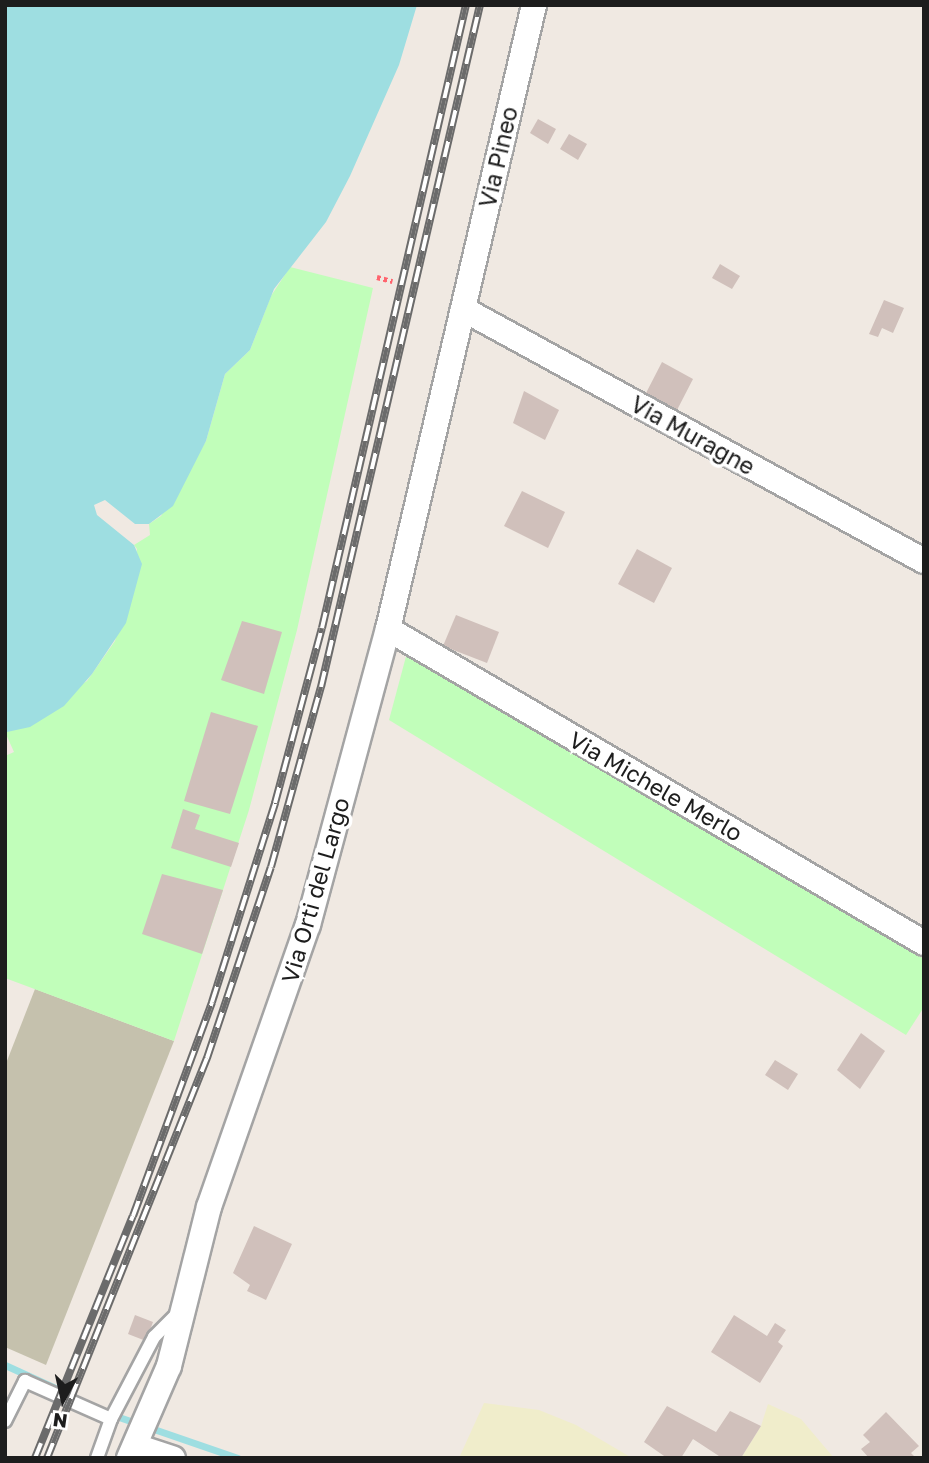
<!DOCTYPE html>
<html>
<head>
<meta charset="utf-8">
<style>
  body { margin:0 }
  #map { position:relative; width:929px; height:1463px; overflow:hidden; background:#f0e9e2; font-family:"Golos Text",sans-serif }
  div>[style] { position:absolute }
  .construction>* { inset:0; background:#c5c1ad }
  .farmland>* { inset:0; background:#f0edcb }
  .park>* { inset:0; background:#c1feba }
  .water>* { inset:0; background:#9edee1 }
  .stream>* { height:7px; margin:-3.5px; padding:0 3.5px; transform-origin:3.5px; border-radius:3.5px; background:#9edee1 }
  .building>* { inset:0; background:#d0c0bb }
  .path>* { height:4.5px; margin-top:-2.25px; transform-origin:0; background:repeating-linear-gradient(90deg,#ff646e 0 3.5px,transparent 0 7px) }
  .roads { filter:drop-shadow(2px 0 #a4a4a4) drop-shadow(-2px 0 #a4a4a4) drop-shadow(0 2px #a4a4a4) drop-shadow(0 -2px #a4a4a4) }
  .service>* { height:12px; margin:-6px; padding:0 6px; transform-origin:6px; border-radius:6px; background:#fff }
  .minor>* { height:24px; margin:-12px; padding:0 12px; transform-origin:12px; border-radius:12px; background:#fff }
  .rail>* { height:8px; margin-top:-4px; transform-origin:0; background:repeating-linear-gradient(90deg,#fff 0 16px,#6b6b6b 0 32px); box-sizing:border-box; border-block:2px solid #6b6b6b }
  span { translate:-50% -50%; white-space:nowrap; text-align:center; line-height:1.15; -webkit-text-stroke:7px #fff; paint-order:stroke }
  .street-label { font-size:23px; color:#1d1d1d }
  .frame { position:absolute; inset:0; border:7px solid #1d1d1d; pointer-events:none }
  .north { position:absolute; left:28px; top:1365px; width:70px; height:70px; -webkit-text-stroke:5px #fff; paint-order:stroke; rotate:188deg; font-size:19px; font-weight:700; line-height:28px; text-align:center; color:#1d1d1d }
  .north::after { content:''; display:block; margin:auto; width:24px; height:32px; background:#1d1d1d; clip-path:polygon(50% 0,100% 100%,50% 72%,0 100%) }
</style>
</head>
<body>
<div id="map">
  <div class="construction">
    <div style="clip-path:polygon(35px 989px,174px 1041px,46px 1365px,5px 1347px,5px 1066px)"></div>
  </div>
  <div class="farmland">
    <div style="clip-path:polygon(484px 1403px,539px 1410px,576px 1425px,632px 1458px,459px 1458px)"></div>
    <div style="clip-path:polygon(768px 1404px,801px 1419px,834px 1458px,741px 1458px,761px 1426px)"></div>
  </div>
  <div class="park">
    <div style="clip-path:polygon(290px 267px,373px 288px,297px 630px,249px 810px,174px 1041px,5px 978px,5px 756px,14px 752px,5px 732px,87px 681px,115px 641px,137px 549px,134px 545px,150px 535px,149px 524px,161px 516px,206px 441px,225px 374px,250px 350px,271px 296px)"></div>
    <div style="clip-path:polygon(408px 649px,924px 959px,924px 1007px,906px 1035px,389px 720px)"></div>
  </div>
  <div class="water">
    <div style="clip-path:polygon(5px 5px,417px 5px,399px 65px,350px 176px,326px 222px,274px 289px,250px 350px,225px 374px,206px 441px,173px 506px,149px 524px,135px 524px,105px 500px,94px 505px,97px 515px,134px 545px,142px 564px,126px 623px,92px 674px,64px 706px,30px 727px,7px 732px)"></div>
  </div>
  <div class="stream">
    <div style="left:5px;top:1365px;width:75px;rotate:24.5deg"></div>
    <div style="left:113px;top:1415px;width:132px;rotate:19deg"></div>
  </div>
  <div class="building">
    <div style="clip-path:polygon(538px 119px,556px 129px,548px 144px,530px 133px)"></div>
    <div style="clip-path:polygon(569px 134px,587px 144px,578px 160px,560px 149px)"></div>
    <div style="clip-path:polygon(720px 264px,740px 276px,732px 289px,712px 278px)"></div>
    <div style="clip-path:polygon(884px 300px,904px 308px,893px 333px,882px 328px,878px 337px,869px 334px)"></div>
    <div style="clip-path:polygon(662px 362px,693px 379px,676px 412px,645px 395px)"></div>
    <div style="clip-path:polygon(524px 391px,559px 410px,545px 440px,513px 423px)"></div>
    <div style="clip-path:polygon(522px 491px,565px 512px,548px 548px,504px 526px)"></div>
    <div style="clip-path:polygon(637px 549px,672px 568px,654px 603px,618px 584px)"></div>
    <div style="clip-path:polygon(456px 615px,499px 632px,487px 663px,443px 646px)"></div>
    <div style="clip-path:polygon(242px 621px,282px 632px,264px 694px,221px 680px)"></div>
    <div style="clip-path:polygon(211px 712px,258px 726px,230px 814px,184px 801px)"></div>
    <div style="clip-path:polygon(183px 809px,200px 815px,195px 829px,239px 843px,231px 867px,171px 848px)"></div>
    <div style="clip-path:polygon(162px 874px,223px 890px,202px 954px,142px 934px)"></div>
    <div style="clip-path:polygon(861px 1033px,885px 1051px,860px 1089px,837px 1070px)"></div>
    <div style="clip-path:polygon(775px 1060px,798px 1074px,788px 1090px,765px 1075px)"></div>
    <div style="clip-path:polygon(254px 1226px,292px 1244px,266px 1300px,247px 1291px,250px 1285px,233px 1273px)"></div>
    <div style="clip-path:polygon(135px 1315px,153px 1322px,146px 1341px,128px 1334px)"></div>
    <div style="clip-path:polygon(734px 1315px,767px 1336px,775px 1323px,786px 1330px,778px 1342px,783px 1346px,760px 1383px,711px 1352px)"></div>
    <div style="clip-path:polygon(667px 1406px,716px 1432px,730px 1411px,761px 1426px,741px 1458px,722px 1458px,693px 1439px,681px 1458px,667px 1458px,644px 1442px)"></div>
    <div style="clip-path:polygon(886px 1412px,919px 1446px,911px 1453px,916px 1458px,869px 1458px,861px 1449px,870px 1442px,863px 1435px)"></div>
  </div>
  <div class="path">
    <div style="left:377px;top:277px;width:16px;rotate:15deg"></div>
  </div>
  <div class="roads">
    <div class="service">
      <div style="left:5px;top:1421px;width:45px;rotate:-63.4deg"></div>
      <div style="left:25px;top:1381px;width:94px;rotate:23.8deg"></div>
      <div style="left:97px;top:1458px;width:41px;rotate:-70.3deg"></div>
      <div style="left:111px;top:1419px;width:93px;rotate:-62.3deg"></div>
      <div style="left:154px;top:1337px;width:37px;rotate:-45deg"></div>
    </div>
    <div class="minor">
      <div style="left:463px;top:309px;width:525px;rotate:28.66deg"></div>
      <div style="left:388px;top:629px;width:621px;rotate:30.36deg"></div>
      <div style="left:135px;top:1446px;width:40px;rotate:18deg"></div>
      <div style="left:129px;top:1458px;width:100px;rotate:-66.5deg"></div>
      <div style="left:169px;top:1366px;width:164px;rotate:-75.9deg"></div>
      <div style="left:209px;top:1207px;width:299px;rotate:-70.7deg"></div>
      <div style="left:308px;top:925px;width:307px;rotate:-74.9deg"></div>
      <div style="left:388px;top:629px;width:641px;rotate:-76.83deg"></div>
    </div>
  </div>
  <div class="rail">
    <div style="left:35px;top:1458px;width:261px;rotate:-68deg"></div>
    <div style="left:133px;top:1216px;width:228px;rotate:-69.7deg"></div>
    <div style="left:212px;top:1002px;width:209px;rotate:-72.4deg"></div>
    <div style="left:275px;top:803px;width:181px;rotate:-75deg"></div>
    <div style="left:322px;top:628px;width:639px;rotate:-76.99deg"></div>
    <div style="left:47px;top:1458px;width:431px;rotate:-68.2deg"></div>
    <div style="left:207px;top:1058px;width:201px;rotate:-71.5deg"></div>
    <div style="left:271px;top:867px;width:187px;rotate:-74.5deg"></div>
    <div style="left:321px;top:687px;width:700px;rotate:-76.88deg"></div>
  </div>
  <div class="street-label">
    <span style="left:498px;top:157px;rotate:-77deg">Via Pineo</span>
    <span style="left:693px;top:435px;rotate:29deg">Via Muragne</span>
    <span style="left:656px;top:786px;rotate:30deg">Via Michele Merlo</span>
    <span style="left:315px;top:890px;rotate:-74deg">Via Orti del Largo</span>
  </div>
  <div class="frame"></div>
  <div class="north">N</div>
</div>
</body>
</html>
